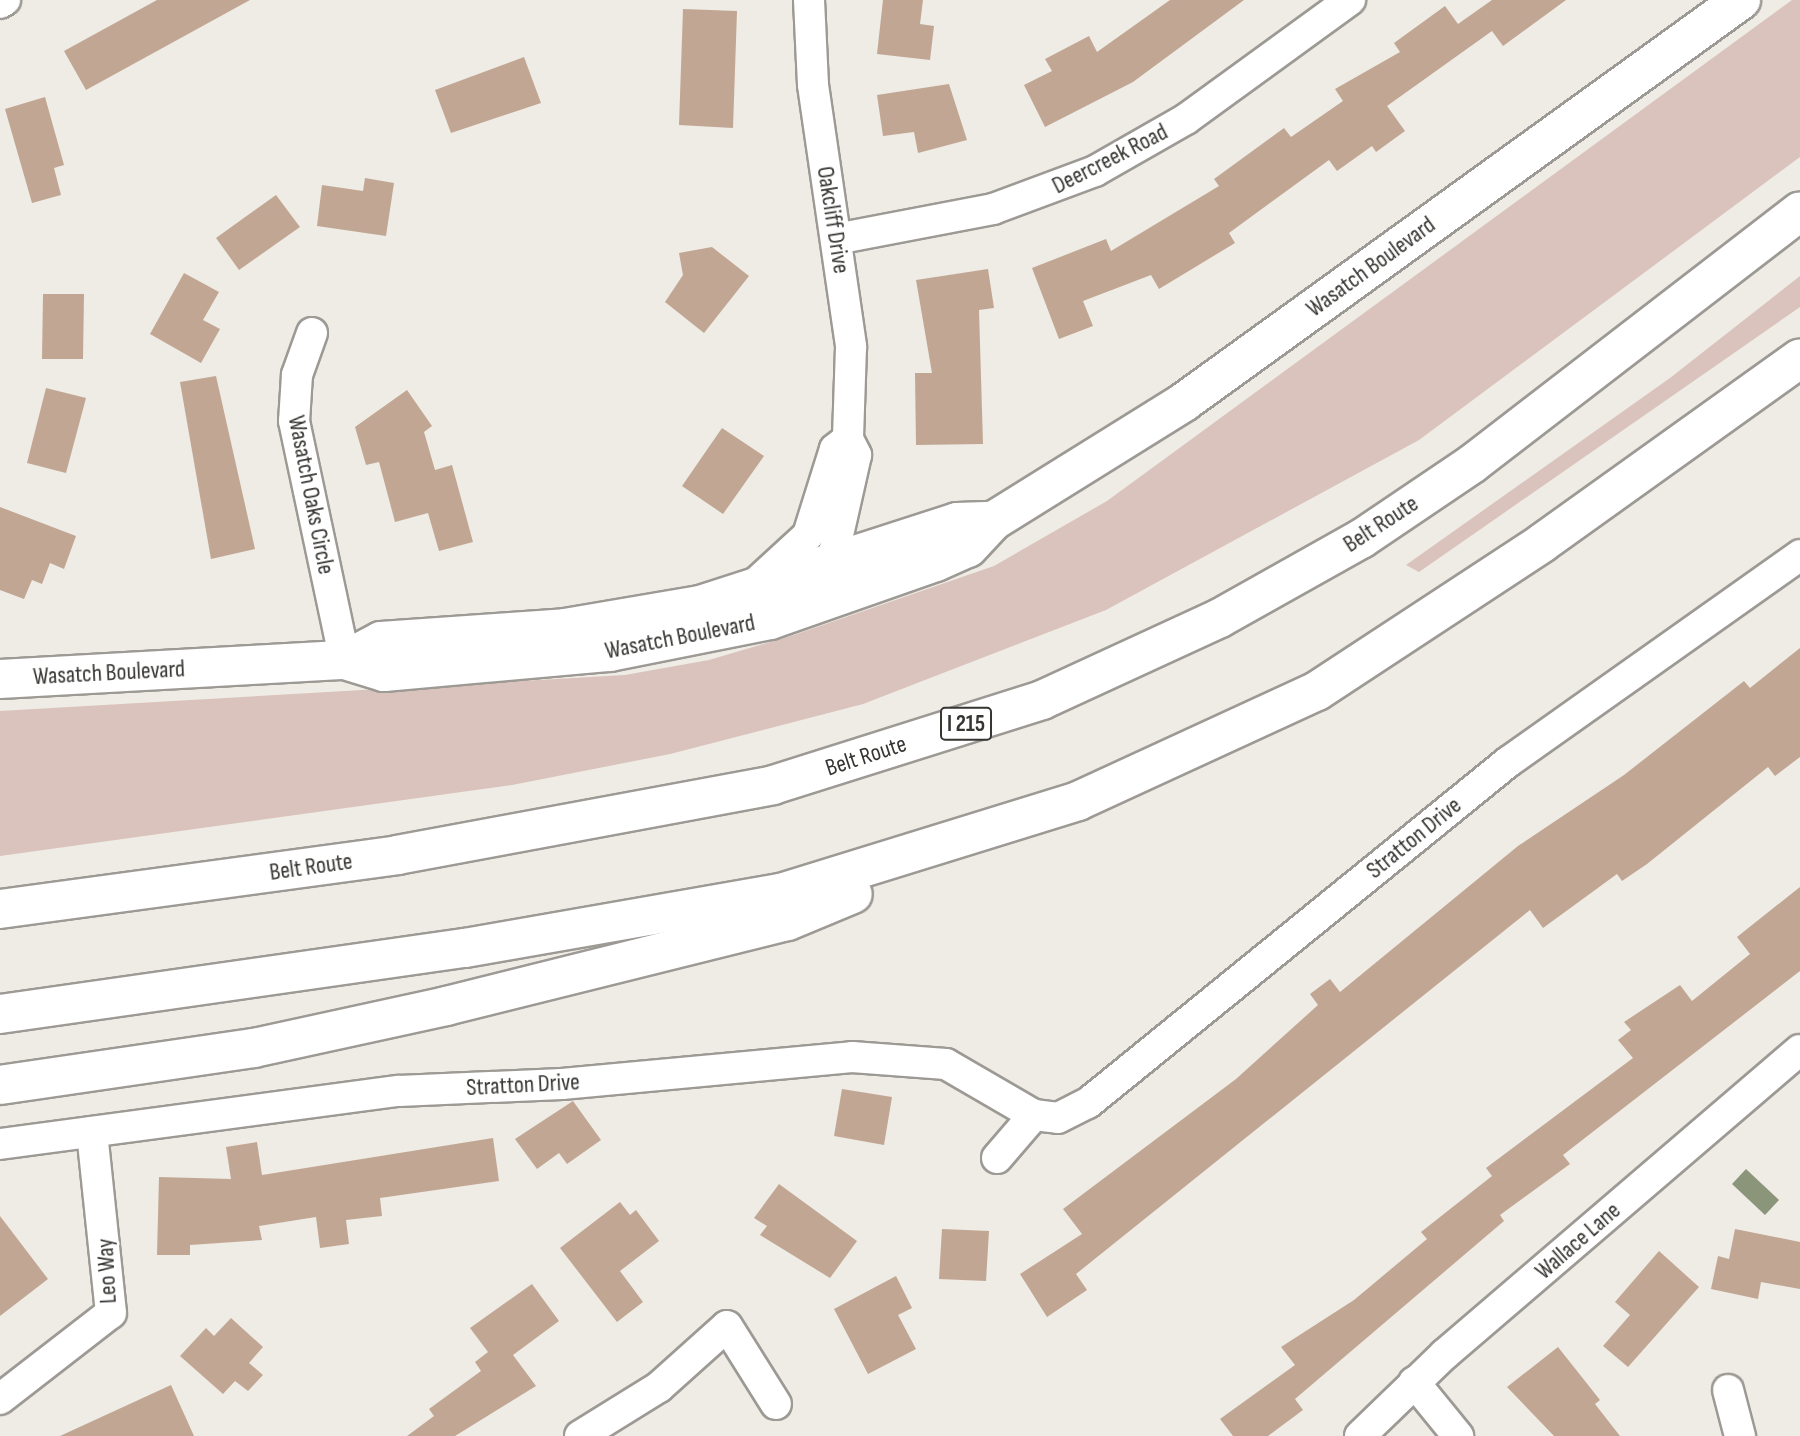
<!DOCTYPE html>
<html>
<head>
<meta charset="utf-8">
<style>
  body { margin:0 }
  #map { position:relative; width:1800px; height:1436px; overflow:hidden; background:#efebe5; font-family:"Sofia Sans Condensed",sans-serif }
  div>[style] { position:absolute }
  .green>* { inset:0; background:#d9c3bc }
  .water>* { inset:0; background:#8b957a }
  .building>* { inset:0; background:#c1a793 }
  .roads { filter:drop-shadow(2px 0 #9d9994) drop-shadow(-2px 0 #9d9994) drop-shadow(0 2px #9d9994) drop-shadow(0 -2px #9d9994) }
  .street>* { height:30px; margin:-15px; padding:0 15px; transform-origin:15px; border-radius:15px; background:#fff }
  .secondary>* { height:38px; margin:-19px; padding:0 19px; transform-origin:19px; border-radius:19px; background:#fff }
  .highway>* { height:38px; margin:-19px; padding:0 19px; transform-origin:19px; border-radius:19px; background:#fff }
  span { translate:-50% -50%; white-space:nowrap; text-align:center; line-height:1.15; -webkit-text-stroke:5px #fff; paint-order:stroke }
  .shield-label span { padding:2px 5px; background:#fff; border:2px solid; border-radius:5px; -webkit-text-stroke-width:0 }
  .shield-label { font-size:23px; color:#363532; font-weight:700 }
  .street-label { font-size:24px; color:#363532 }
</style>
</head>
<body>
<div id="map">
  <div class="green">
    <div style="clip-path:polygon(1792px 0,1800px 0,1800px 157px,1419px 440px,1106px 610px,863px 704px,670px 754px,512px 785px,0 856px,0 711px,625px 675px,709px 660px,794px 635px,994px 566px,1107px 501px)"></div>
    <div style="clip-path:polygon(1800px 276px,1800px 307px,1419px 572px,1406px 565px,1670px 378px)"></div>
  </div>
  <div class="water">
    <div style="clip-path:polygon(1746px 1169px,1779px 1200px,1765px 1215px,1732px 1184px)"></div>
  </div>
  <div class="building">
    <div style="clip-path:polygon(157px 0,250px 0,86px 90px,64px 51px)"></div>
    <div style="clip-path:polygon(883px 0,923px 0,920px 24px,934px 26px,930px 60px,877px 54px)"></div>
    <div style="clip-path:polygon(1170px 0,1244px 0,1133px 82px,1045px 127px,1024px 85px,1052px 71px,1045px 59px,1089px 36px,1097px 52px)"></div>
    <div style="clip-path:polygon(1492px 0,1566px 0,1503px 46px,1492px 31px,1387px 106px,1405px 131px,1376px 152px,1372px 146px,1337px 171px,1329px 160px,1229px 233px,1235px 243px,1159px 289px,1151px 275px,1083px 301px,1093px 326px,1059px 339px,1032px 268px,1106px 239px,1111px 251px,1219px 186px,1214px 179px,1284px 128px,1291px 137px,1343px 101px,1335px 89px,1400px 52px,1394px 43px,1445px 6px,1458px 24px)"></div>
    <div style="clip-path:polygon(683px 9px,737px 11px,733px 128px,679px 125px)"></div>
    <div style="clip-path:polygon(524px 57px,541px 103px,451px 133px,435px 90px)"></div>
    <div style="clip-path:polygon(949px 84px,967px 140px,918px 153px,914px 132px,883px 136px,877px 95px)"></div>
    <div style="clip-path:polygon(45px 97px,64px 165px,54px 168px,61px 195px,32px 203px,5px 109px)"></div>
    <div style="clip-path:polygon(365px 178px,394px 183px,386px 236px,317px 226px,322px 185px,363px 191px)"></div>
    <div style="clip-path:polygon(276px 195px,300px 227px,239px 270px,216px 238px)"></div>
    <div style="clip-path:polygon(712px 247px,749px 276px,704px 333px,665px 302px,683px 275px,679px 253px)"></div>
    <div style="clip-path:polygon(988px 269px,994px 308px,979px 310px,983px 444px,916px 445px,915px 373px,932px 373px,916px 280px)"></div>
    <div style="clip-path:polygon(184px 273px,219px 292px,203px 320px,220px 329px,201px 363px,150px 334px)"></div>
    <div style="clip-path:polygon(43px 294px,84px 294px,83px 359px,42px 359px)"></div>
    <div style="clip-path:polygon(216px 376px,255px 549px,211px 559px,180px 382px)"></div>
    <div style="clip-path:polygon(46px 388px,86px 398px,66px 473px,27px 463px)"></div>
    <div style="clip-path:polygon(407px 390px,432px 426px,424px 432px,435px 470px,452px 465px,473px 542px,439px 551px,428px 513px,395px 522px,379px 462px,366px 465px,355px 427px)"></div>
    <div style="clip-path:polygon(722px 428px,764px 456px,723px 514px,682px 486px)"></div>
    <div style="clip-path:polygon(0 507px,76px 536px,64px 569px,50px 563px,42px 584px,32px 580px,24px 599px,0 590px)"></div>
    <div style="clip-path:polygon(1800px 648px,1800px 757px,1775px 776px,1768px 767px,1647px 864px,1622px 881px,1617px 874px,1543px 928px,1530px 910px,1076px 1274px,1087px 1290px,1047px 1317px,1020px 1274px,1082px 1234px,1063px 1209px,1236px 1079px,1318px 1005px,1310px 994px,1330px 979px,1340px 992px,1518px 846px,1624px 775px,1744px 681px,1750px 688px)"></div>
    <div style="clip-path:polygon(1800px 887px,1800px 971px,1563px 1155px,1570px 1164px,1500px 1215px,1504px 1221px,1295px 1399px,1303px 1410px,1268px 1436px,1233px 1436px,1220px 1419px,1295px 1365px,1281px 1347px,1354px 1300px,1427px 1239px,1421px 1232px,1492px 1176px,1486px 1168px,1633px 1058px,1618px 1040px,1631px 1030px,1624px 1022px,1680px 985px,1692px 1001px,1750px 954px,1737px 937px)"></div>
    <div style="clip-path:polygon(842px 1089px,892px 1097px,884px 1145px,834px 1136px)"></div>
    <div style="clip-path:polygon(573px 1101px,601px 1140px,567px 1164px,559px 1153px,537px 1169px,515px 1139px)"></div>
    <div style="clip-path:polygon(493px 1138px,499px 1181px,380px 1198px,382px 1216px,346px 1220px,349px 1244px,320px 1248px,316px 1217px,259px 1226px,262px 1240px,190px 1245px,190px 1255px,157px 1255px,159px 1177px,231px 1179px,226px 1147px,257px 1142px,262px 1175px)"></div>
    <div style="clip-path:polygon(779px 1184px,857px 1241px,830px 1278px,760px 1235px,767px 1226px,754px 1218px)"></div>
    <div style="clip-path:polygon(620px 1202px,630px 1215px,636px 1210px,659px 1241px,620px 1271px,643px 1302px,617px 1322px,560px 1248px)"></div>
    <div style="clip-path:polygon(0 1216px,48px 1279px,0 1316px)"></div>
    <div style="clip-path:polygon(942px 1229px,989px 1231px,986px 1281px,939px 1279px)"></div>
    <div style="clip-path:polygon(1735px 1229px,1800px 1242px,1800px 1289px,1761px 1282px,1758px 1299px,1711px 1289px,1718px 1256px,1729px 1259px)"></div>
    <div style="clip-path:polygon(1659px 1251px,1699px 1287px,1628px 1367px,1603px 1346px,1630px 1315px,1615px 1302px)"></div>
    <div style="clip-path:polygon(896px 1276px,912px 1308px,898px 1315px,916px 1349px,868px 1374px,834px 1309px)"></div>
    <div style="clip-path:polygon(532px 1284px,559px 1321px,513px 1355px,536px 1386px,455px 1436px,407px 1436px,434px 1416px,429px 1409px,481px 1371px,475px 1362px,488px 1352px,470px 1328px)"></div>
    <div style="clip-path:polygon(231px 1318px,263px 1347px,249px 1363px,263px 1375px,248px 1391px,235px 1381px,223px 1394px,180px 1356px,206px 1328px,214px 1336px)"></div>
    <div style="clip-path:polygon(1558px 1347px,1600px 1400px,1595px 1404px,1620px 1436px,1554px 1436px,1507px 1387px)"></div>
    <div style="clip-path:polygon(171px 1385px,194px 1436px,60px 1436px)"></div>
  </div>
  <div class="roads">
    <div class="street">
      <div style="left:809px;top:0;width:85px;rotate:87.3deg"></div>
      <div style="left:813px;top:85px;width:265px;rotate:81.7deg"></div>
      <div style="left:851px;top:347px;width:92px;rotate:91.9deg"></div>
      <div style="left:848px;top:439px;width:18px;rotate:63deg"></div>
      <div style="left:856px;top:455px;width:127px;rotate:102.7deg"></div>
      <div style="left:0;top:3px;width:6px;rotate:-31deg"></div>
      <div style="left:836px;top:239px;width:160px;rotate:-10.8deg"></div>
      <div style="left:993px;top:209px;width:109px;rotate:-20.4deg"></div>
      <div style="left:1095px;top:171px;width:105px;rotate:-29.7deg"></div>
      <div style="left:1186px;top:119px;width:203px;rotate:-36deg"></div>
      <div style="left:312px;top:333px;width:45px;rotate:109.7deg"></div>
      <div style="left:297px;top:375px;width:46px;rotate:93.7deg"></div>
      <div style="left:294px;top:421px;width:244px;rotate:78deg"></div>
      <div style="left:758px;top:581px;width:68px;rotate:-42.6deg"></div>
      <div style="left:808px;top:535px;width:90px;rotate:-72.6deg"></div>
      <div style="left:835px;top:449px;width:16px;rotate:-38deg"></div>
      <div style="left:0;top:1144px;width:403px;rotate:-7.6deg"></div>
      <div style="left:399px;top:1091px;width:163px;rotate:-2.5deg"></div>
      <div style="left:562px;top:1084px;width:291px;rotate:-5.3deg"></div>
      <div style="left:852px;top:1057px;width:94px;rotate:4.3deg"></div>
      <div style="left:946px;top:1064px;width:102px;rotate:30.1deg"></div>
      <div style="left:1034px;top:1115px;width:24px;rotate:7deg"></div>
      <div style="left:1058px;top:1118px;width:34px;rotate:-27deg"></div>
      <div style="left:1088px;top:1103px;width:541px;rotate:-39.07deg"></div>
      <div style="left:1508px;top:762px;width:358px;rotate:-35.3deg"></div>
      <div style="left:997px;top:1158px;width:57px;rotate:-49.3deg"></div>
      <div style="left:1414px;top:1382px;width:70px;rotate:50.8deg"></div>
      <div style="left:1728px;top:1390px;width:48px;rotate:75.4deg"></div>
      <div style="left:0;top:1399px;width:140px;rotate:-37.8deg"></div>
      <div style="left:111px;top:1313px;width:182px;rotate:-96deg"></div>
      <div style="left:580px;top:1436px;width:93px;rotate:-31.8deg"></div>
      <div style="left:659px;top:1387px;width:91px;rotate:-41.9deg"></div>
      <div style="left:727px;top:1326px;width:92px;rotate:57.9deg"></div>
      <div style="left:1360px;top:1436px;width:118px;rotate:-44deg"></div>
      <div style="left:1445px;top:1354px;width:467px;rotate:-40.6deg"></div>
    </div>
    <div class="secondary">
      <div style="left:345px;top:660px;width:41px;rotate:-27.8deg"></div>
      <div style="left:381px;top:641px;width:184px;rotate:-4deg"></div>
      <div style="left:565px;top:628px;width:137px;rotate:-9.7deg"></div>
      <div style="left:700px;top:605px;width:270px;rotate:-17.9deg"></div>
      <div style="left:957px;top:522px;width:36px;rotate:-2deg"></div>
      <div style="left:0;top:679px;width:346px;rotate:-3.2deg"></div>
      <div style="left:345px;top:660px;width:41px;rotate:17.1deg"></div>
      <div style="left:384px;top:672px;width:227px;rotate:-5.1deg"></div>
      <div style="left:610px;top:652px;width:163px;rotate:-11.3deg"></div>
      <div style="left:770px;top:620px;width:176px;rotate:-19.3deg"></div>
      <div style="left:936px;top:562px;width:35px;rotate:-24deg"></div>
      <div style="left:968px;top:548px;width:37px;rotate:-47deg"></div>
      <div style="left:993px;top:521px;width:225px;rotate:-31.9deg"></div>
      <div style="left:1184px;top:402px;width:687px;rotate:-35.82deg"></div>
    </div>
    <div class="highway">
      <div style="left:0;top:909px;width:401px;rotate:-7.7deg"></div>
      <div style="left:397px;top:855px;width:382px;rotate:-10.5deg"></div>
      <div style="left:773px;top:785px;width:282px;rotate:-17.5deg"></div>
      <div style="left:1042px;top:700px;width:196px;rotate:-24.7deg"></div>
      <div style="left:1220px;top:618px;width:162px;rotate:-29.3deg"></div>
      <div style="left:1361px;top:539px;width:134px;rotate:-34deg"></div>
      <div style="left:1472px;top:464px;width:414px;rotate:-37.6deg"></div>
      <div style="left:0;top:1014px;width:470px;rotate:-8.1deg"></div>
      <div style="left:465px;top:948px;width:321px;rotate:-9.9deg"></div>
      <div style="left:781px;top:893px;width:311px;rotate:-17.2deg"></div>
      <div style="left:1078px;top:801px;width:263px;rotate:-24.7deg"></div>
      <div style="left:1317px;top:691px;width:269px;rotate:-33.3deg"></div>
      <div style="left:1542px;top:543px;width:317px;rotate:-35.6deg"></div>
      <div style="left:0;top:1085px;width:257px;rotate:-8.3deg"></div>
      <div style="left:254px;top:1048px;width:197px;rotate:-12.3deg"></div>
      <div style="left:446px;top:1006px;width:352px;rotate:-14deg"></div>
      <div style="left:788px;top:921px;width:70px;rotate:-22.6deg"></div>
    </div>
  </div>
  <div class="shield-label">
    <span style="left:966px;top:724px">I 215</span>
  </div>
  <div class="street-label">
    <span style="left:1110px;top:159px;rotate:-27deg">Deercreek Road</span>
    <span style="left:833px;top:220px;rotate:81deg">Oakcliff Drive</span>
    <span style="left:1371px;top:267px;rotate:-36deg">Wasatch Boulevard</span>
    <span style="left:311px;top:495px;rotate:79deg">Wasatch Oaks Circle</span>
    <span style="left:1381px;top:524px;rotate:-33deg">Belt Route</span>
    <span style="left:680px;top:637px;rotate:-11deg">Wasatch Boulevard</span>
    <span style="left:109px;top:673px;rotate:-3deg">Wasatch Boulevard</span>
    <span style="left:866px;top:756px;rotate:-18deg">Belt Route</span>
    <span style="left:1414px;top:838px;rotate:-39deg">Stratton Drive</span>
    <span style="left:311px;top:867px;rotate:-8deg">Belt Route</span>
    <span style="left:523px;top:1085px;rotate:-3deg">Stratton Drive</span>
    <span style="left:1578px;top:1241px;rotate:-41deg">Wallace Lane</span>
    <span style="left:107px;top:1271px;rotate:-93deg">Leo Way</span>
  </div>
</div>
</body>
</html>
